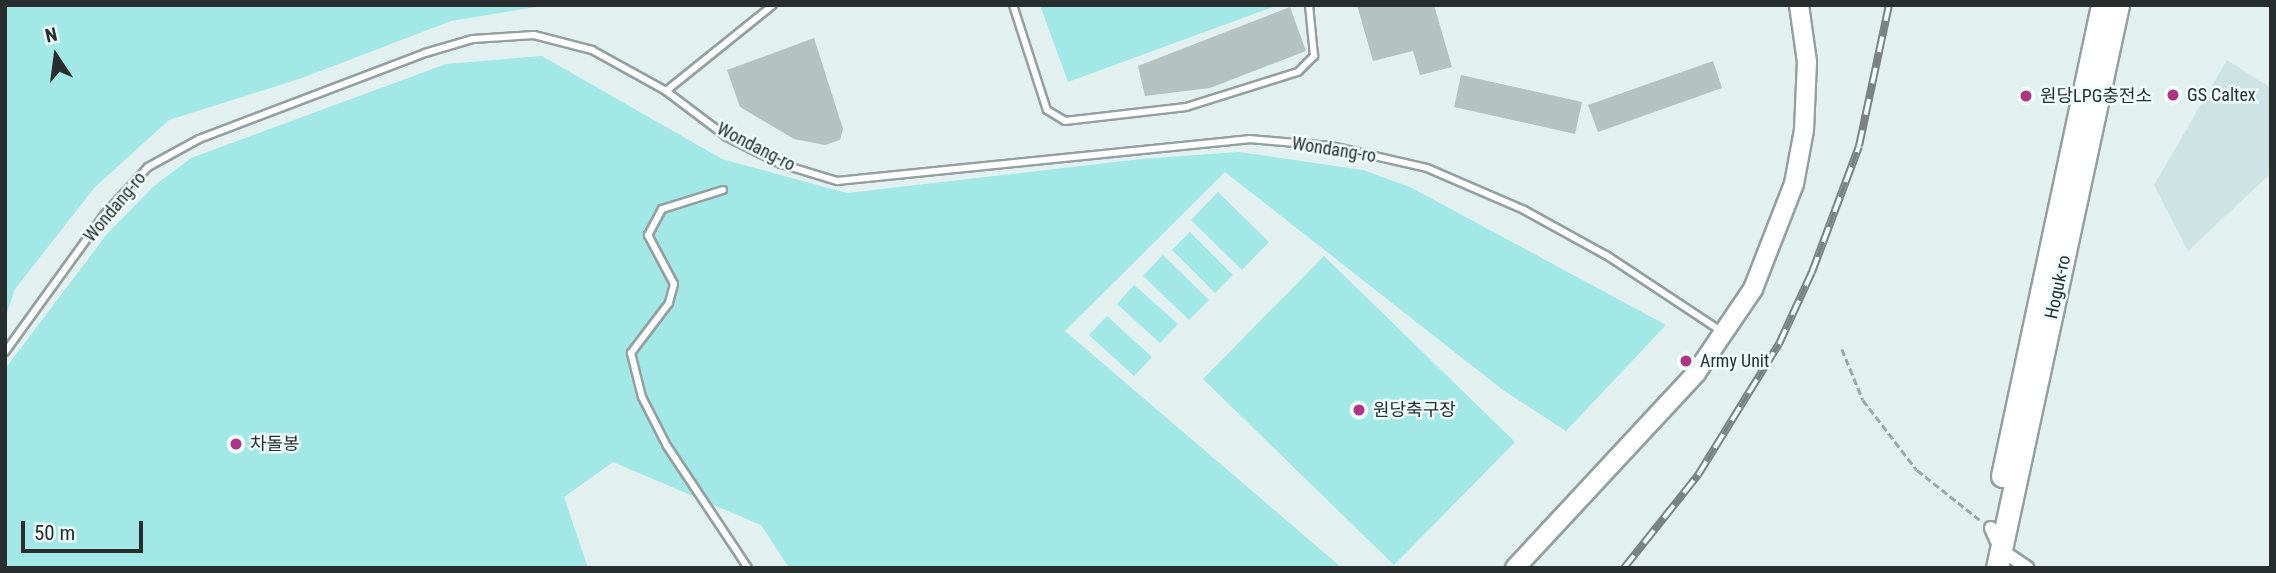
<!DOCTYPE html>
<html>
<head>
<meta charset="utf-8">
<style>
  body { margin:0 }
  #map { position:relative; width:2276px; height:573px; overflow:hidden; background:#e2f0ef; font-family:"Roboto Condensed","Noto Sans KR",sans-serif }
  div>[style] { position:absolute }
  .built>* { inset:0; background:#cee4e4 }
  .green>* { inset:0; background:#a1e8e7 }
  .building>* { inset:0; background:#b4c2c1 }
  .path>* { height:2.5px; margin-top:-1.25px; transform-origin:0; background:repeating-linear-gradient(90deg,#9ca7a7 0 7px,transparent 0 10.5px) }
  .roads { filter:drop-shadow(2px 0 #93a09f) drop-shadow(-2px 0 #93a09f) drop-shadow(0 2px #93a09f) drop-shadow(0 -2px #93a09f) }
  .lane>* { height:6px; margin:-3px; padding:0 3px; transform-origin:3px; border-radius:3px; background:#fff }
  .street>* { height:12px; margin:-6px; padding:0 6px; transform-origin:6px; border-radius:6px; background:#fff }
  .secondary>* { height:18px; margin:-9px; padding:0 9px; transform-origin:9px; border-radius:9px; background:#fff }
  .primary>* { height:21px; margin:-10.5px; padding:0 10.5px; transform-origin:10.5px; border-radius:10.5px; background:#fff }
  .rail>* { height:8px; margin-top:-4px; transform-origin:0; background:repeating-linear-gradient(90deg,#effdfd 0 16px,#798382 0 32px); box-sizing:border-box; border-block:2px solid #798382 }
  .dots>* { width:19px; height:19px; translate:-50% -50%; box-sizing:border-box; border:4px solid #effdfd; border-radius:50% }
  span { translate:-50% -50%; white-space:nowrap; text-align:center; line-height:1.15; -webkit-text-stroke:5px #effdfd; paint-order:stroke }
  .poi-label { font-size:18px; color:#282e2e }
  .left { translate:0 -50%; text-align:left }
  .street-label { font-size:18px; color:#282e2e }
  .frame { position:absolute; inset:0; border:7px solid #282e2e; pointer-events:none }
  .north { position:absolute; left:21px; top:21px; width:70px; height:70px; -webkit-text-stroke:5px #effdfd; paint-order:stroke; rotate:347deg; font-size:19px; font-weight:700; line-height:28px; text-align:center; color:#282e2e }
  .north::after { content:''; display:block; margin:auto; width:24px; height:32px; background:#282e2e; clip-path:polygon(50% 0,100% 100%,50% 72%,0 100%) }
  .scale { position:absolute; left:21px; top:521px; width:122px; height:32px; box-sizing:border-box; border:4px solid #282e2e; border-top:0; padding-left:9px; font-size:21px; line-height:24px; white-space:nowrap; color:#282e2e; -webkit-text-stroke:5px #effdfd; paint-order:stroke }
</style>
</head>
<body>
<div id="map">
  <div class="built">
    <div style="clip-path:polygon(2227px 60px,2271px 88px,2271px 173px,2188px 251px,2154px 185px)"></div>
  </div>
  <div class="green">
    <div style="clip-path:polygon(5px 5px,541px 5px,541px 6px,451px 21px,302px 78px,169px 120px,95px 187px,15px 289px,5px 319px)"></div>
    <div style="clip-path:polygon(1040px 5px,1278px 5px,1068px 82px)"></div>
    <div style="clip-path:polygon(542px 56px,722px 159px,847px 193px,1141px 159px,1239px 152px,1363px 170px,1410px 187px,1666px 325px,1566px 431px,1503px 390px,1225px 172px,1065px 331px,1342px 568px,789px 568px,761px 525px,613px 462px,564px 497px,588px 568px,5px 568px,5px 369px,107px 234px,154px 186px,191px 158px,446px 64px)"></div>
    <div style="clip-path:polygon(1218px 192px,1269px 242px,1242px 270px,1191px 220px)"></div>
    <div style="clip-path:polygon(1190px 232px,1233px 275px,1215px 293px,1172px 250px)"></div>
    <div style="clip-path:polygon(1163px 255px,1209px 300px,1189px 320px,1143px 276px)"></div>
    <div style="clip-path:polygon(1324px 256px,1515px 442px,1394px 565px,1203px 379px)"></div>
    <div style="clip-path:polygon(1134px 285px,1178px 324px,1160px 343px,1117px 304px)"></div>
    <div style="clip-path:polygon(1107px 316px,1152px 357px,1134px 376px,1089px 335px)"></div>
  </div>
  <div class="building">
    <div style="clip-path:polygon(1357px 5px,1434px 5px,1452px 67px,1420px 75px,1413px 51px,1373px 61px)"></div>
    <div style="clip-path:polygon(1290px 7px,1306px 51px,1210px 88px,1145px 96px,1138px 66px)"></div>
    <div style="clip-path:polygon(814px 38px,843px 129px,840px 140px,825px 145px,794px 139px,740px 107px,727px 70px)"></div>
    <div style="clip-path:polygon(1713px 61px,1722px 88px,1598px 132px,1588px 105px)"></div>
    <div style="clip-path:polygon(1461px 75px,1582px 102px,1575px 134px,1454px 107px)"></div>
  </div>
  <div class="path">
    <div style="left:1842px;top:349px;width:55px;rotate:67.6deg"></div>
    <div style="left:1863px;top:400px;width:88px;rotate:52.4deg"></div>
    <div style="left:1917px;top:470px;width:80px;rotate:38.4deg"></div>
  </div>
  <div class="roads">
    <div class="lane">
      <div style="left:1013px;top:5px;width:110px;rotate:72.1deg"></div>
      <div style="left:1047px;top:110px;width:21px;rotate:31deg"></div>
      <div style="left:1065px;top:121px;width:122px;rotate:-6.6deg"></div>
      <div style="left:1186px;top:107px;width:117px;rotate:-17.4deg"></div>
      <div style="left:1298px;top:72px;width:23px;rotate:-45deg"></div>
      <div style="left:1314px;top:56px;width:51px;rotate:-95.6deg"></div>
      <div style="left:666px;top:91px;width:137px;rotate:-38.8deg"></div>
      <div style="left:723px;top:190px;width:64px;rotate:162.7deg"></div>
      <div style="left:662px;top:209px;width:30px;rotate:118deg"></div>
      <div style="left:648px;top:235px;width:55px;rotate:62deg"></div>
      <div style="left:674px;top:284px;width:20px;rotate:105deg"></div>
      <div style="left:669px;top:303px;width:63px;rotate:127.2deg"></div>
      <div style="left:631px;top:353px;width:45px;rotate:76deg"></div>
      <div style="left:642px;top:397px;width:55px;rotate:63deg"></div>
      <div style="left:667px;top:446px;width:146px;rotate:56.4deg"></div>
      <div style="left:5px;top:352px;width:170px;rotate:-54.1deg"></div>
      <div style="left:105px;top:214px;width:64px;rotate:-47.5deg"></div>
      <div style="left:148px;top:167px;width:58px;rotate:-28.8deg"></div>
      <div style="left:199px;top:139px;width:242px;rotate:-20.8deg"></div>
      <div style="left:425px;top:53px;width:50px;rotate:-16.3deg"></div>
      <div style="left:473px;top:39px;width:61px;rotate:-3.8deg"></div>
      <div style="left:534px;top:35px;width:60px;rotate:14.5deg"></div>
      <div style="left:592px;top:50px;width:85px;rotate:29deg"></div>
      <div style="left:666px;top:91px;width:76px;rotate:37deg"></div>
      <div style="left:727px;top:137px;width:60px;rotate:26.6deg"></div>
      <div style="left:781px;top:164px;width:59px;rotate:16.9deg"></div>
      <div style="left:837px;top:181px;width:414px;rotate:-5.8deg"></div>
      <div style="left:1249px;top:139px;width:82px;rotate:4.9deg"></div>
      <div style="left:1331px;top:146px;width:98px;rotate:12.9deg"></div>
      <div style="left:1427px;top:168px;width:106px;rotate:23.4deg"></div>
      <div style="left:1524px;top:210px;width:94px;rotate:28.8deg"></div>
      <div style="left:1606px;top:255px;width:138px;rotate:33.5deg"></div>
    </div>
    <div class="street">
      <div style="left:1991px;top:528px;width:24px;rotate:66deg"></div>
      <div style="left:2001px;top:550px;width:32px;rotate:34deg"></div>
    </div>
    <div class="secondary">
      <div style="left:1515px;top:568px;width:266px;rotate:-47.1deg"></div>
      <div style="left:1696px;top:373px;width:102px;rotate:-55.8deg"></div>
      <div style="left:1753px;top:289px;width:113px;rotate:-68.7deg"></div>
      <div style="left:1794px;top:184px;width:55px;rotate:-79.5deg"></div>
      <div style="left:1804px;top:130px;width:68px;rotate:-87.5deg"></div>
      <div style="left:1807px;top:62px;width:58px;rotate:-98deg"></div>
    </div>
    <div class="primary">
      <div style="left:2002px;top:476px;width:481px;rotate:-78deg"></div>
      <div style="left:1997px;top:568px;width:576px;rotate:-77.87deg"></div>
    </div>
  </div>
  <div class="rail">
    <div style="left:1624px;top:568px;width:119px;rotate:-51.5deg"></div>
    <div style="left:1698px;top:475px;width:154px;rotate:-58.3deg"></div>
    <div style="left:1779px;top:344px;width:79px;rotate:-65.4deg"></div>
    <div style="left:1812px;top:272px;width:134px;rotate:-69.5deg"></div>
    <div style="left:1859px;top:146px;width:144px;rotate:-78deg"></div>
  </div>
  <div class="dots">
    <div style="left:2173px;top:95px;background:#b03485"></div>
    <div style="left:2026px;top:96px;background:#b03485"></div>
    <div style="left:1686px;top:361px;background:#b03485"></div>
    <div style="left:1359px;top:410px;background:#b03485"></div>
    <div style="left:236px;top:444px;background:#b03485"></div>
  </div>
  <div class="poi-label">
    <span class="left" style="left:2187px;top:95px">GS Caltex</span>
    <span class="left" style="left:2040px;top:96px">원당LPG충전소</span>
    <span class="left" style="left:1700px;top:361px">Army Unit</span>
    <span class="left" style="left:1373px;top:410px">원당축구장</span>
    <span class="left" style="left:250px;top:444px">차돌봉</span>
  </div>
  <div class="street-label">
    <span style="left:756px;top:147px;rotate:27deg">Wondang-ro</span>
    <span style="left:1334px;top:150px;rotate:9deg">Wondang-ro</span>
    <span style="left:115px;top:207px;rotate:-50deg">Wondang-ro</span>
    <span style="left:2058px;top:287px;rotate:-78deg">Hoguk-ro</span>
  </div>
  <div class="frame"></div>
  <div class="north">N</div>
  <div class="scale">50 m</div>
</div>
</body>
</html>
